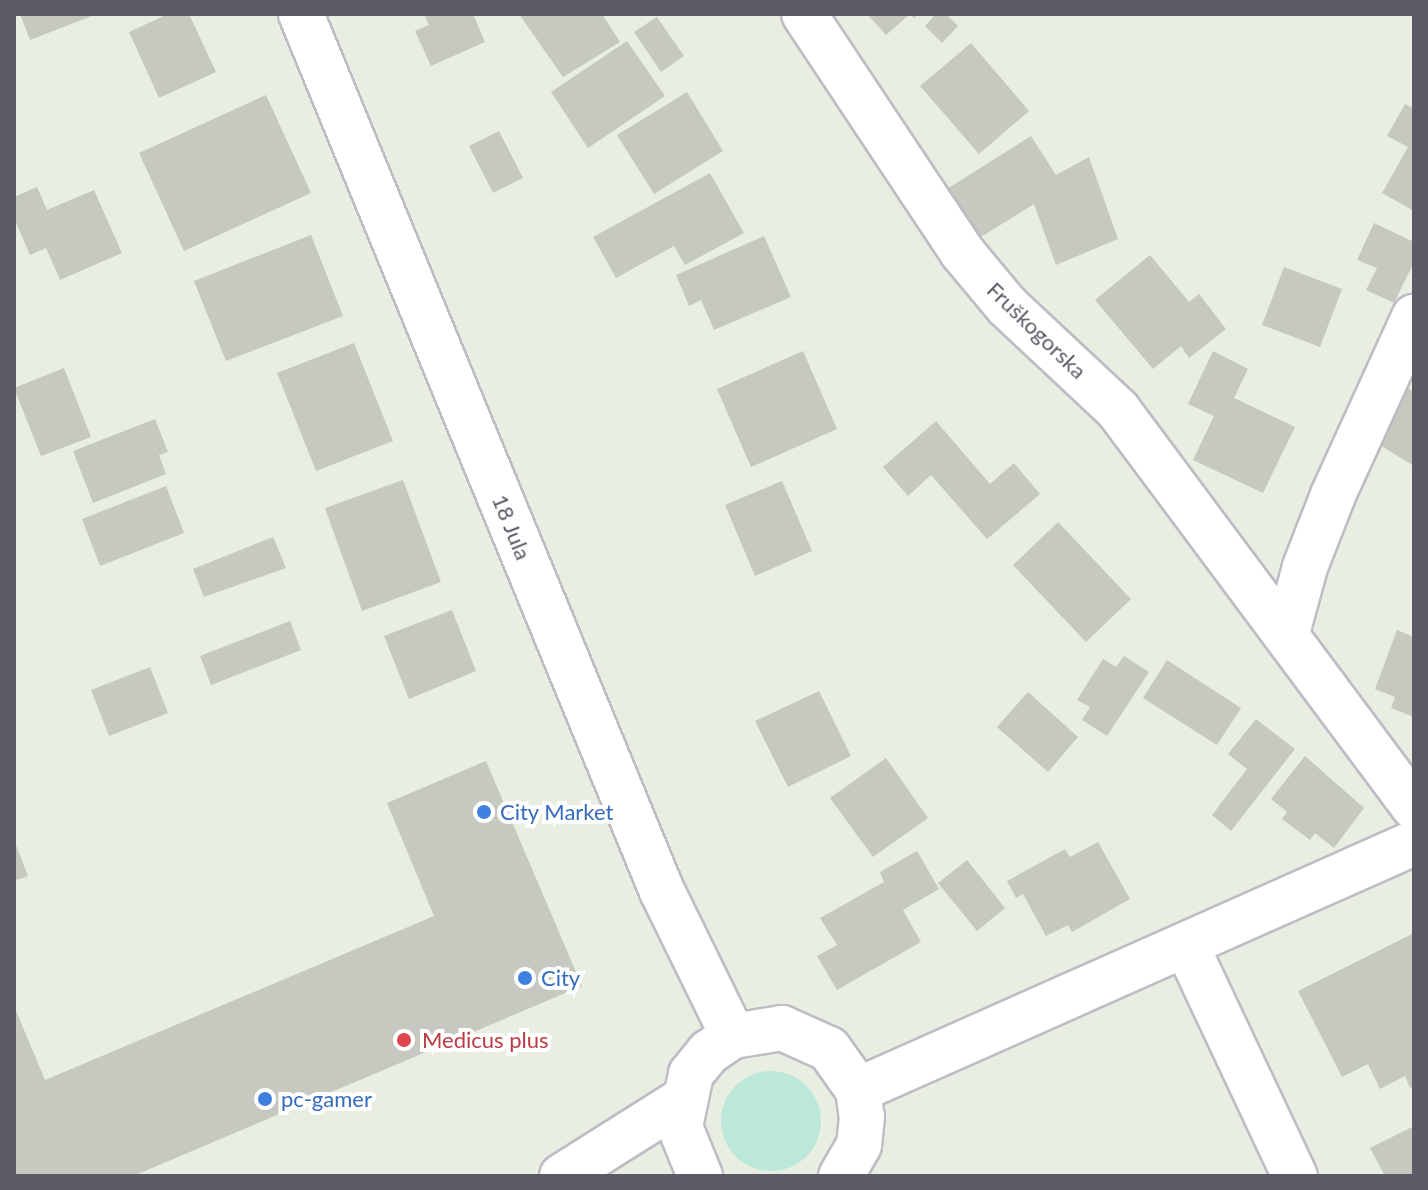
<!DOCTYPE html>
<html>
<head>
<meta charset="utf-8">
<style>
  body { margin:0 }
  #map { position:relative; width:1428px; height:1190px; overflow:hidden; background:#e9eee2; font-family:Lato,sans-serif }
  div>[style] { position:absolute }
  .green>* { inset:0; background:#bce8d9 }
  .round { border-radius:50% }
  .building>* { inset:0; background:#c5c9bf }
  .roads { filter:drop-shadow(2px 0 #bebcc4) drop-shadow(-2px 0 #bebcc4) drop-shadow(0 2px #bebcc4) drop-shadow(0 -2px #bebcc4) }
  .street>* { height:44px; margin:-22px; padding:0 22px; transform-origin:22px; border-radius:22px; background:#fff }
  .secondary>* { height:44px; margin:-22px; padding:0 22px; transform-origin:22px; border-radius:22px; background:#fff }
  .dots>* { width:22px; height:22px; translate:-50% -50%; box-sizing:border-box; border:4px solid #fff; border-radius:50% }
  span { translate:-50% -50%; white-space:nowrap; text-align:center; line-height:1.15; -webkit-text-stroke:8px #fff; paint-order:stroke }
  .street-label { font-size:22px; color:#5c5a64 }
  .shop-label { font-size:22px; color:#366cbe }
  .left { translate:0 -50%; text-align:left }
  .health-label { font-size:22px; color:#be3a42 }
  .frame { position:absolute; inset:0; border:16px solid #5c5a64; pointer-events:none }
</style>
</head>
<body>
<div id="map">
  <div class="green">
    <div class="round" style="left:721px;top:1071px;width:100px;height:100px"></div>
  </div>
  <div class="building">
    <div style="clip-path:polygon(20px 14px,97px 14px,30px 40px)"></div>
    <div style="clip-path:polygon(168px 14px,189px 14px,216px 72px,159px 98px,129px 32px)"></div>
    <div style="clip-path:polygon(431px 14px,473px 14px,485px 42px,431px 66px,415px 31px,429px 25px,425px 17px)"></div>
    <div style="clip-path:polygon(519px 14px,602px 14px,620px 42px,563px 77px)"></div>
    <div style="clip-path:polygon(867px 14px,918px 14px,914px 18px,910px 14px,886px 35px)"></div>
    <div style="clip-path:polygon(936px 14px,946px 14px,958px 26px,942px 43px,925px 26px)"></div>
    <div style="clip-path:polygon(657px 17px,684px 56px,661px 72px,634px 32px)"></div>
    <div style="clip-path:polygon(627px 41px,665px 96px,588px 148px,551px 92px)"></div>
    <div style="clip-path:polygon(971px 43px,1029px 111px,979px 154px,920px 86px)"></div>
    <div style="clip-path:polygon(687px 92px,723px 151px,654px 194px,617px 135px)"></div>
    <div style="clip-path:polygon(266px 95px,311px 193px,184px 251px,139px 153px)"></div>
    <div style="clip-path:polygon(1405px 104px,1414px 109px,1414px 211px,1382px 193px,1408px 147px,1387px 136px)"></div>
    <div style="clip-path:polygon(499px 131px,523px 178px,493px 193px,469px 146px)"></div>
    <div style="clip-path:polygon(1031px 136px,1056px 175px,1089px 157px,1118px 239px,1056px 265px,1034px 204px,971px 243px,939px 194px)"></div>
    <div style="clip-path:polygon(710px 173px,744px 233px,685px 265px,674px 246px,616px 278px,593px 237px)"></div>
    <div style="clip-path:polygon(37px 187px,47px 210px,94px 190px,122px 253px,60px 280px,46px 248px,30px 255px,14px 218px,14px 197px)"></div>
    <div style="clip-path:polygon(1374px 223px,1414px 242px,1414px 262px,1394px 303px,1366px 290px,1377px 268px,1357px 260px)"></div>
    <div style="clip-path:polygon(311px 235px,343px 316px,226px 361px,194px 281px)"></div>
    <div style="clip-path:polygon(764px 236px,791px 297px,714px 330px,701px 300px,689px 306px,676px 275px)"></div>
    <div style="clip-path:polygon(1150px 255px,1189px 302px,1199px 294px,1226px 329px,1189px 358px,1181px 346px,1153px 369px,1095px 300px)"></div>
    <div style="clip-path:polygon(1284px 267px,1342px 289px,1320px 347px,1262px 325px)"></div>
    <div style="clip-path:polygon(354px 343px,393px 441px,316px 471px,277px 373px)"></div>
    <div style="clip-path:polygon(803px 351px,837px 429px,751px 467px,717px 389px)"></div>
    <div style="clip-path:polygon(1213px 351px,1248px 369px,1234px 398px,1295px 427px,1263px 493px,1193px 460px,1214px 416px,1188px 404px)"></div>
    <div style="clip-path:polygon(64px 368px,91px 437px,41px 456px,14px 388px)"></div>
    <div style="clip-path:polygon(1393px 379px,1414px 392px,1414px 466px,1360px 433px)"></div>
    <div style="clip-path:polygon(155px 419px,168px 452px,159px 455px,166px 474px,93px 503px,73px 451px)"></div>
    <div style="clip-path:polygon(936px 421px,990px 484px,1014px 463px,1040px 494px,987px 539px,931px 475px,908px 496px,883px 467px)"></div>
    <div style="clip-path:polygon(403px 480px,441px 582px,362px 611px,325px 508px)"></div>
    <div style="clip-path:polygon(782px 481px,812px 551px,755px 576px,725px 505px)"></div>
    <div style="clip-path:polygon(166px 486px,184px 533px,100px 566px,82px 519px)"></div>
    <div style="clip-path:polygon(1058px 522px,1131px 599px,1086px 642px,1013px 565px)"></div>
    <div style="clip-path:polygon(273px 537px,286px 568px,204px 597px,193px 569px)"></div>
    <div style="clip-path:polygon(452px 610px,476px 671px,409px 699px,384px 636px)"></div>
    <div style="clip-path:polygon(290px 621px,301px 650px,211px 685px,200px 656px)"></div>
    <div style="clip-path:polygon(1397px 630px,1414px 637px,1414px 717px,1391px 708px,1395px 697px,1375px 689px)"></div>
    <div style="clip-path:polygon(1124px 656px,1149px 672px,1107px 736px,1082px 720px,1090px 707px,1077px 700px,1103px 659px,1116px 667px)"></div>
    <div style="clip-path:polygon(1167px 660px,1241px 708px,1217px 745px,1143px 698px)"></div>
    <div style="clip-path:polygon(150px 667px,168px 713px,109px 736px,91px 690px)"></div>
    <div style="clip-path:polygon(819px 691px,851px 756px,788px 787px,755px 721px)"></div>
    <div style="clip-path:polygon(1028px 692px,1078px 737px,1048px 772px,997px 727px)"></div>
    <div style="clip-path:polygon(1256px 719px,1295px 749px,1231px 831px,1212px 815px,1247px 769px,1228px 754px)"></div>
    <div style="clip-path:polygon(1305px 756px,1364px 808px,1334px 848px,1315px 833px,1310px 840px,1282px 819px,1287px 812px,1271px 799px)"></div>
    <div style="clip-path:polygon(886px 758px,928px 818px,873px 857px,830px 798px)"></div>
    <div style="clip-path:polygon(486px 761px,582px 986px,133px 1176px,14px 1176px,14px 1006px,45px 1080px,434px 916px,387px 803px)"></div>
    <div style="clip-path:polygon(14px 840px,28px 876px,14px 881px)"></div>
    <div style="clip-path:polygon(1098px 842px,1130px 899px,1072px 932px,1068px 925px,1046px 936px,1023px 894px,1016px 898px,1007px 881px,1065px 849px,1070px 857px)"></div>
    <div style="clip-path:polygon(917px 851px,939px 889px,903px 910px,921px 942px,837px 990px,817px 956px,837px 945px,820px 918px,884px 882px,880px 872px)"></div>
    <div style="clip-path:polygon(967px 860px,1005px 908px,977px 931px,938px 883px)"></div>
    <div style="clip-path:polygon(1412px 934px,1414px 1086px,1410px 1088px,1405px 1076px,1380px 1089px,1368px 1064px,1342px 1077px,1298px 991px)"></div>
    <div style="clip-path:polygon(1414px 1126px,1414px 1176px,1385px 1176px,1370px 1148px)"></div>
  </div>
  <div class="roads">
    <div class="street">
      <div style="left:301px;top:14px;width:948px;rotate:67.63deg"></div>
      <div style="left:662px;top:891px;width:161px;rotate:63.9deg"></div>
      <div style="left:804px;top:14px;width:286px;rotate:56.4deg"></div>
      <div style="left:962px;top:252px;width:70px;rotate:50.2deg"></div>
      <div style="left:1007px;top:306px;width:152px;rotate:43.1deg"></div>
      <div style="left:1118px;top:410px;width:495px;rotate:53.3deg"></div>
      <div style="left:1287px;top:633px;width:68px;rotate:-74.7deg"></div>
      <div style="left:1305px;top:567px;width:77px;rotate:-68.7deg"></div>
      <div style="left:1333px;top:495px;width:196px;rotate:-65.5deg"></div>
      <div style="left:1187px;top:947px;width:253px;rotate:64.8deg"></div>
      <div style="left:858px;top:1090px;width:608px;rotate:-23.95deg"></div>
    </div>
    <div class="secondary">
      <div style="left:562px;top:1176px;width:141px;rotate:-32.2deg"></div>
      <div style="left:700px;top:1176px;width:53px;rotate:-112.2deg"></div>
      <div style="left:680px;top:1127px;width:54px;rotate:-78.3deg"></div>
      <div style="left:691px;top:1074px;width:28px;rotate:-51deg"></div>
      <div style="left:709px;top:1052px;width:29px;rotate:-34deg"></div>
      <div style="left:733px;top:1036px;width:50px;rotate:-9.3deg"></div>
      <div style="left:782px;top:1028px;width:51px;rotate:24.1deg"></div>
      <div style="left:829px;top:1049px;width:50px;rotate:54.7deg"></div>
      <div style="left:858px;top:1090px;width:27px;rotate:82deg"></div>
      <div style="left:862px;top:1117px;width:28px;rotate:96deg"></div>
      <div style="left:859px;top:1145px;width:36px;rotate:120deg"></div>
    </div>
  </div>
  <div class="dots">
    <div style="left:484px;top:812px;background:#3f7fe0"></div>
    <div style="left:525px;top:978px;background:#3f7fe0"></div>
    <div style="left:404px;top:1040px;background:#e0444e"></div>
    <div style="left:265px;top:1099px;background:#3f7fe0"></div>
  </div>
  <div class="street-label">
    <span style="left:1037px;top:330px;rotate:44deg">Fruškogorska</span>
    <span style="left:512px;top:527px;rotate:68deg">18 Jula</span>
  </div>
  <div class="shop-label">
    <span class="left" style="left:500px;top:812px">City Market</span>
    <span class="left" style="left:541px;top:978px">City</span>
    <span class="left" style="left:281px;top:1099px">pc-gamer</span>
  </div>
  <div class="health-label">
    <span class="left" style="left:422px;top:1040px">Medicus plus</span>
  </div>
  <div class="frame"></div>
</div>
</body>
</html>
